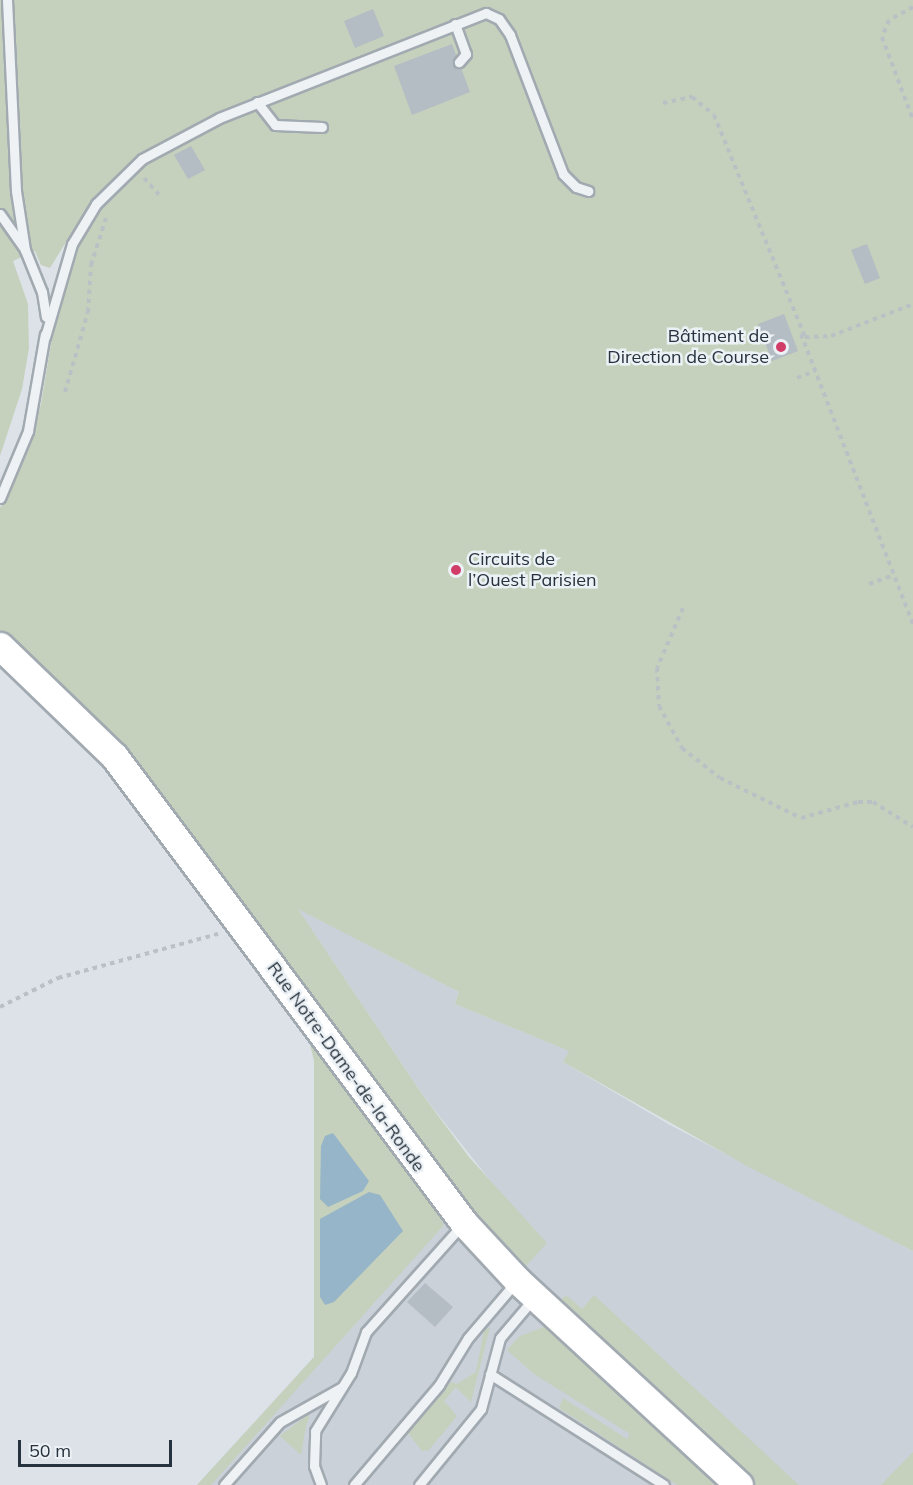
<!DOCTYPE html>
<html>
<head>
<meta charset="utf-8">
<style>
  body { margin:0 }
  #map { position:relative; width:913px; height:1485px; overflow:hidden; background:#dce2e7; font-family:Mulish,sans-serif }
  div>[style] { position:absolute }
  .built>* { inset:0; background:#cad1d9 }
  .green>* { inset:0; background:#c5d1bd }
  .water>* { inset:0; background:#96b5c8 }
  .building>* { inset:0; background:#b4bcc4 }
  .path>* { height:4px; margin-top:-2px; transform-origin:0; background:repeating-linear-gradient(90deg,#bbc0c5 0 4.5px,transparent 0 9px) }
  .roads { filter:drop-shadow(2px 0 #a2aab1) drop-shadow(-2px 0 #a2aab1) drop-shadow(0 2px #a2aab1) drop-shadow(0 -2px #a2aab1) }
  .service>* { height:9px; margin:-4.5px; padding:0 4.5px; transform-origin:4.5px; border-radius:4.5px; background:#eff2f5 }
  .secondary>* { height:27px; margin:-13.5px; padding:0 13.5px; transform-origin:13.5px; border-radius:13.5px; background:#fff }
  .dots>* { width:16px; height:16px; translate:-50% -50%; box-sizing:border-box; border:3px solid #ecf1f5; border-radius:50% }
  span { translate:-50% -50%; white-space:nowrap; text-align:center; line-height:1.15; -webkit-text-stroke:5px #ecf1f5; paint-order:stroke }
  .poi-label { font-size:18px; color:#26323d }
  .right { translate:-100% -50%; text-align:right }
  .left { translate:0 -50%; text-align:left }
  .street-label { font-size:18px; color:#26323d }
  .scale { position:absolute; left:18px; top:1440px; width:154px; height:27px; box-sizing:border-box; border:3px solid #26323d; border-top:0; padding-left:8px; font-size:18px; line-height:21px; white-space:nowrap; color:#26323d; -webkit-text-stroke:4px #ecf1f5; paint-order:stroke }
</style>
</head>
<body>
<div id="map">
  <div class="built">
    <div style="clip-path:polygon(297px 908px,459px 992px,455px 1004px,570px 1051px,563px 1062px,670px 1125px,913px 1251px,913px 1485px,197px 1485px,314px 1357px,314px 1061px,433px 1219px,453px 1195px,504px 1198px,422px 1094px)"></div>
  </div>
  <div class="green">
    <div style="clip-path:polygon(0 0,913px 0,913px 1251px,747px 1166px,563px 1062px,569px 1051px,455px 1004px,459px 992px,298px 909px,422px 1094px,469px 1157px,547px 1243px,525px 1267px,477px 1220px,0 632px,0 508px,25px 458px,41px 404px,55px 320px,85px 228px,77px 224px,50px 268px,41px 265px,35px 251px,13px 261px,28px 304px,29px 348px,22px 389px,0 456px)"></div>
    <div style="clip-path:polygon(309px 1040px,432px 1202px,444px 1225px,211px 1485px,197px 1485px,314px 1357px,314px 1061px)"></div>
    <div style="clip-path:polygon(566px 1295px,582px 1309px,594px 1295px,799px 1485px,753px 1485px,560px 1301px)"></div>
    <div style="clip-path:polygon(490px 1327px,471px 1402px,456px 1387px,444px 1401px,457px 1416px,429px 1450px,422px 1451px,408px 1433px,451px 1382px,457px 1384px,476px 1372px,484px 1331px)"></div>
    <div style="clip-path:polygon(544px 1327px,559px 1335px,717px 1485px,677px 1485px,559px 1408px,563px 1398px,627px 1439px,630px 1434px,534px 1374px,507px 1350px,520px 1336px)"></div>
    <div style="clip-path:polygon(310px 1413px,305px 1431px,301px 1455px,280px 1436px)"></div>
    <div style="clip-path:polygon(913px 1452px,913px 1485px,881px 1485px)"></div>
  </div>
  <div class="water">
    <div style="clip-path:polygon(333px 1133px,369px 1181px,363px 1191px,328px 1207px,320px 1199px,321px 1146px,325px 1136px)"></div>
    <div style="clip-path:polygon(369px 1192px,380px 1195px,403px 1231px,334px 1302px,325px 1305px,320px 1297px,320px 1219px)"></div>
  </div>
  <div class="building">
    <div style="clip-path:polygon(373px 9px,384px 36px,355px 48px,344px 21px)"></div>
    <div style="clip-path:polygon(452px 44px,456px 55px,453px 65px,461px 68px,470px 92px,412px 115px,394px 66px)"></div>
    <div style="clip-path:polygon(191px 146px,205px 170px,188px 179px,174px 155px)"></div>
    <div style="clip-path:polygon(867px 244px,880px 278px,865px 284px,851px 250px)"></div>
    <div style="clip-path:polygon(784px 314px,798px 351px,772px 361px,758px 324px)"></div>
    <div style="clip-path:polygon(425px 1283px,453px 1307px,435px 1327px,407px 1302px)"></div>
  </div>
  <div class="path">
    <div style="left:913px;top:7px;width:27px;rotate:152deg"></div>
    <div style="left:889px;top:20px;width:18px;rotate:112deg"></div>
    <div style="left:882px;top:37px;width:89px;rotate:69.5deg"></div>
    <div style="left:663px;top:103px;width:30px;rotate:-12deg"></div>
    <div style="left:692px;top:97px;width:28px;rotate:39deg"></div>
    <div style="left:714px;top:115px;width:240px;rotate:67.7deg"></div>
    <div style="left:805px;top:337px;width:26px;rotate:-2deg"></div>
    <div style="left:831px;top:336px;width:88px;rotate:-21.3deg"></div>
    <div style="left:144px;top:178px;width:25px;rotate:48deg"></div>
    <div style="left:801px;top:334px;width:312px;rotate:68.9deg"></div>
    <div style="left:797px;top:378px;width:19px;rotate:-21deg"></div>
    <div style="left:65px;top:392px;width:83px;rotate:-74deg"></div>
    <div style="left:88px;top:312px;width:47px;rotate:-86.3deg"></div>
    <div style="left:91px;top:265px;width:49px;rotate:-72.3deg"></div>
    <div style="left:869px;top:584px;width:27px;rotate:-20deg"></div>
    <div style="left:683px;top:608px;width:65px;rotate:113.4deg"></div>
    <div style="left:657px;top:668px;width:38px;rotate:87deg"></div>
    <div style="left:659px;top:706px;width:48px;rotate:61.3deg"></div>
    <div style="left:682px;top:748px;width:48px;rotate:38.3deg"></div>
    <div style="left:720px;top:778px;width:90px;rotate:26.3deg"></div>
    <div style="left:801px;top:818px;width:59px;rotate:-15.7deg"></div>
    <div style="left:858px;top:802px;width:15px"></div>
    <div style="left:873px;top:802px;width:47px;rotate:32deg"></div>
    <div style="left:0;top:1007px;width:65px;rotate:-26.6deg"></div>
    <div style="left:58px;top:978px;width:166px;rotate:-15.4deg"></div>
  </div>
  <div class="roads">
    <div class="service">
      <div style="left:7px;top:0;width:191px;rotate:87.3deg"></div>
      <div style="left:16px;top:191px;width:60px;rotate:81.3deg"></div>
      <div style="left:25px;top:250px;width:45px;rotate:68deg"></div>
      <div style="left:42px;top:292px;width:25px;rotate:81deg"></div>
      <div style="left:455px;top:24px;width:32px;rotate:70deg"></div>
      <div style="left:466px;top:54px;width:11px;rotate:131deg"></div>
      <div style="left:257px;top:102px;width:29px;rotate:52deg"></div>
      <div style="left:275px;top:125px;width:47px;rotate:2.4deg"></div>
      <div style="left:0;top:214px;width:42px;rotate:54.8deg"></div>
      <div style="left:45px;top:337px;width:97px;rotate:-73.8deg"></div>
      <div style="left:72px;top:244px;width:47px;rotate:-59deg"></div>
      <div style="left:96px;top:204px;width:64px;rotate:-44.4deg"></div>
      <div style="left:142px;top:159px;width:87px;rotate:-28deg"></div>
      <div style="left:219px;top:118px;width:287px;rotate:-21.5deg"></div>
      <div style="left:486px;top:13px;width:14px;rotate:25deg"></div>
      <div style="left:499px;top:19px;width:19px;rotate:55deg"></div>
      <div style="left:510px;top:35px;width:149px;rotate:69.1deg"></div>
      <div style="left:563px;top:174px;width:18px;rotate:45deg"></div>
      <div style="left:576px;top:187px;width:13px;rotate:18deg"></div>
      <div style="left:0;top:498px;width:73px;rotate:-67.3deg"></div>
      <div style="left:28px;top:431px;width:98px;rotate:-80.1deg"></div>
      <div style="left:490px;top:1374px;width:206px;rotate:32.5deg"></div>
      <div style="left:224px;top:1485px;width:84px;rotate:-48.4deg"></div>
      <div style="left:280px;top:1422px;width:71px;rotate:-29.4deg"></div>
      <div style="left:321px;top:1485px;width:20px;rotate:-110deg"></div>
      <div style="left:314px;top:1466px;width:35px;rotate:-88deg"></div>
      <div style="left:315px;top:1431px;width:68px;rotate:-58.2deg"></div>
      <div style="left:351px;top:1373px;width:44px;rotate:-69.9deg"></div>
      <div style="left:366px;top:1332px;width:144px;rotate:-48.1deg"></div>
      <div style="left:354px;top:1485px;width:131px;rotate:-49.6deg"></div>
      <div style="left:439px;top:1385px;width:55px;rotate:-58.3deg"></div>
      <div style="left:468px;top:1338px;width:72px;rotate:-49.5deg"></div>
      <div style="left:419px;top:1485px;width:98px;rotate:-50.8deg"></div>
      <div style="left:481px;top:1409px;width:73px;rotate:-75deg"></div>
      <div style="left:500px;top:1338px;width:51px;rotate:-49.8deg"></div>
    </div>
    <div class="secondary">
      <div style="left:0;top:646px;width:158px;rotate:44deg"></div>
      <div style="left:114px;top:756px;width:584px;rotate:53.15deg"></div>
      <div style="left:464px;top:1223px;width:78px;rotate:47.1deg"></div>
      <div style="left:517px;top:1280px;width:302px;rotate:42.7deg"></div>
    </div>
  </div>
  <div class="dots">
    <div style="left:781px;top:347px;background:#d03d68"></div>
    <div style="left:456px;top:570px;background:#d03d68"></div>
  </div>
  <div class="poi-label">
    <span class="right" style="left:769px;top:347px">Bâtiment de<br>Direction de Course</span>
    <span class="left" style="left:468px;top:570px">Circuits de<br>l’Ouest Parisien</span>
  </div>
  <div class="street-label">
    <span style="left:346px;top:1067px;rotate:54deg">Rue Notre-Dame-de-la-Ronde</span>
  </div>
  <div class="scale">50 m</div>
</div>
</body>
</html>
